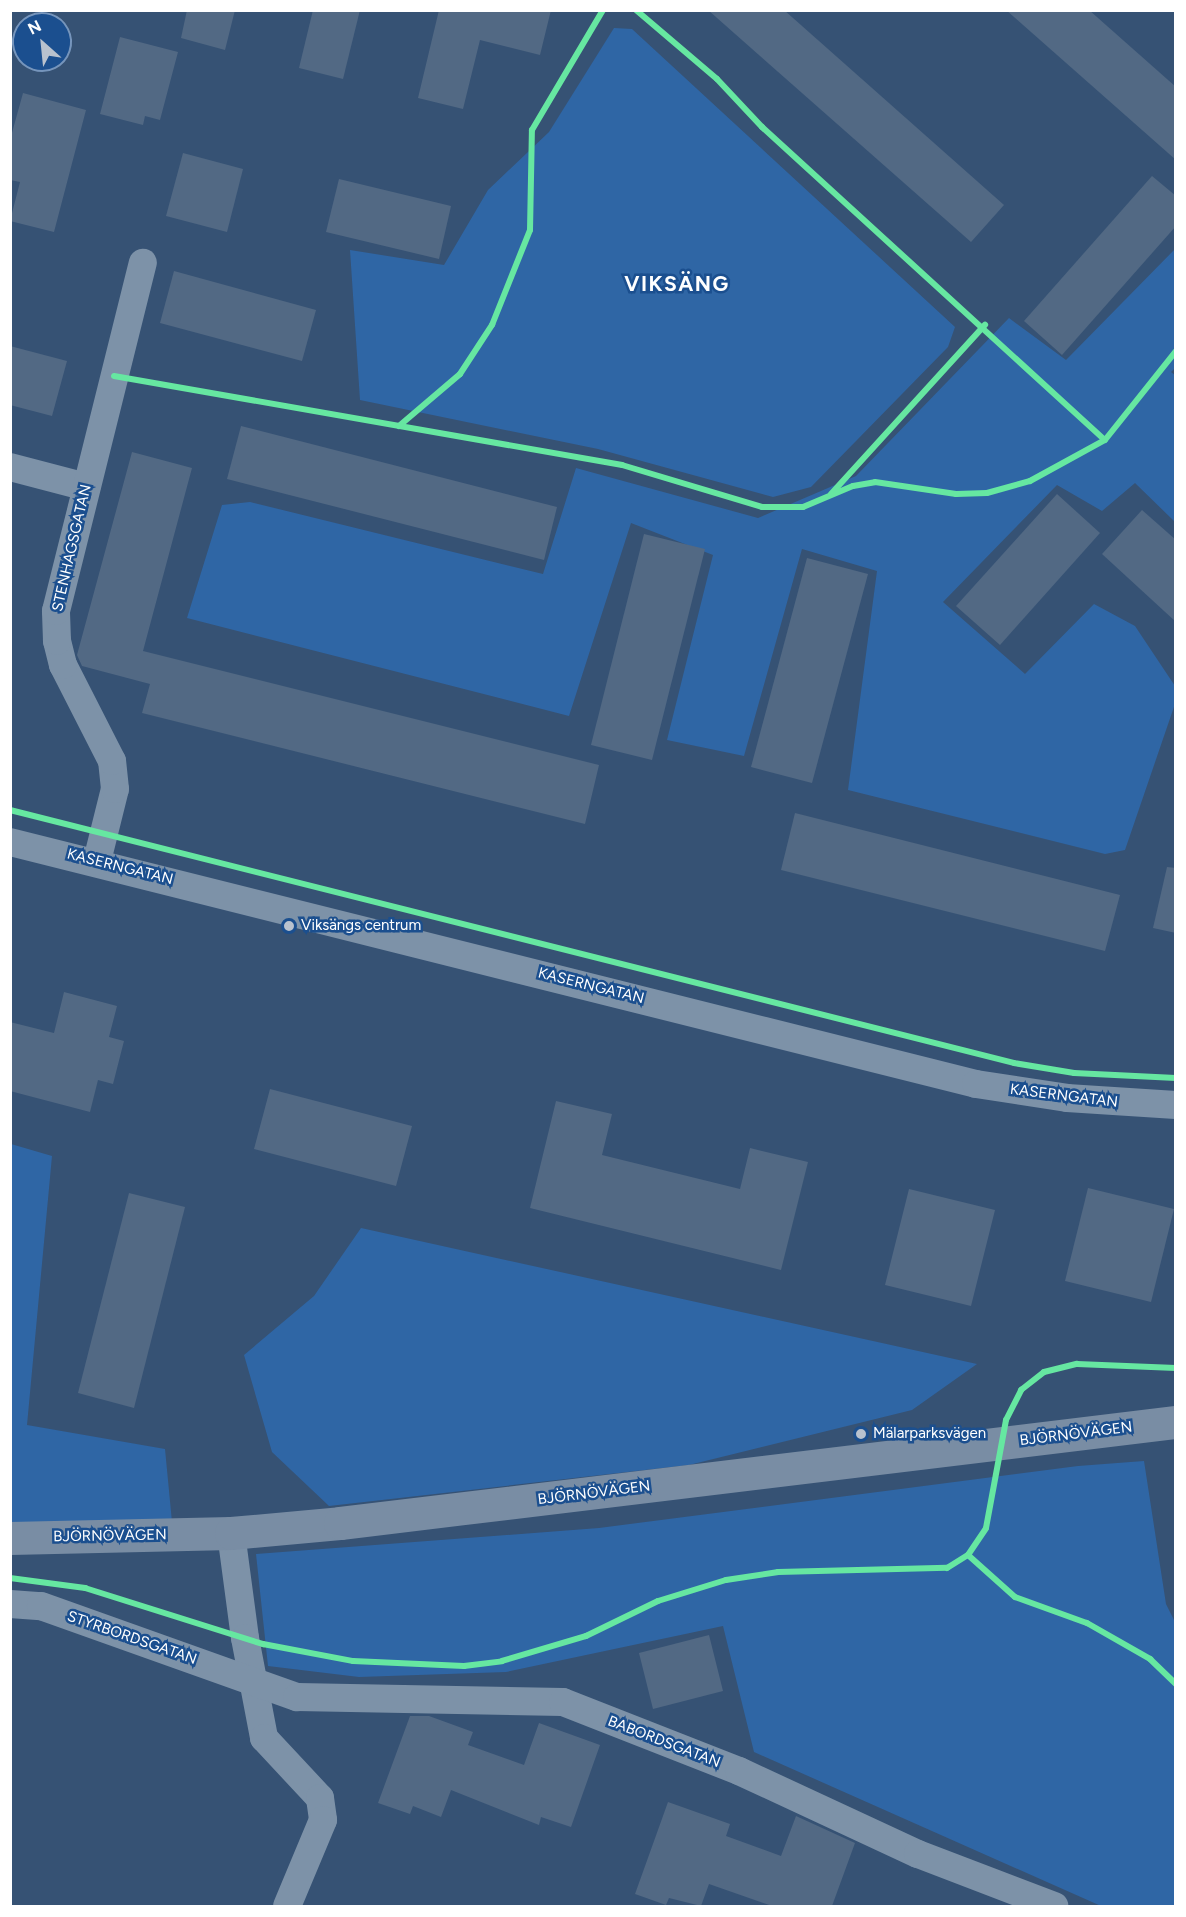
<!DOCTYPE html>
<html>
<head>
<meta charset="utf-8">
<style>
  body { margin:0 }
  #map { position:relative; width:1186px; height:1917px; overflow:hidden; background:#365274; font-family:Figtree,sans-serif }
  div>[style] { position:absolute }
  .green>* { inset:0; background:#2f66a5 }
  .building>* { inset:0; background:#526984 }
  .minor>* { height:28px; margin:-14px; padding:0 14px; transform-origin:14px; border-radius:14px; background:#7d92a8 }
  .secondary>* { height:33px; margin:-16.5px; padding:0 16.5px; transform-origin:16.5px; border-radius:16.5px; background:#798da4 }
  .cycleway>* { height:6px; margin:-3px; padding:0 3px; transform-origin:3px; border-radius:3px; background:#66e7a1 }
  .dots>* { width:16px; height:16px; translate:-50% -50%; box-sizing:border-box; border:3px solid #1b4f8f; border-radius:50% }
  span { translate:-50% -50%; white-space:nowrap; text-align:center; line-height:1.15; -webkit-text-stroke:5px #1b4f8f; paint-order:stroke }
  .street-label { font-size:15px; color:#fff }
  .poi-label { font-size:15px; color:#fff }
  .left { translate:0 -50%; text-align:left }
  .district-label { font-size:21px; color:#fff; font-weight:700; letter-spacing:1.5px }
  .frame { position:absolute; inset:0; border:12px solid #fff; pointer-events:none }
  .north { position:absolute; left:12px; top:12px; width:60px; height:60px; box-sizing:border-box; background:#1b4f8f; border:2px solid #7695bc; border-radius:50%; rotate:333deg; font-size:16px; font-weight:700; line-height:24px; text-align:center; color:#fff }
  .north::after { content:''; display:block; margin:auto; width:21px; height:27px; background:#b9c2ce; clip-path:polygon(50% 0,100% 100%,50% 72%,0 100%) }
</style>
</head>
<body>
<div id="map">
  <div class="green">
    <div style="clip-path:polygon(614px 28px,632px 29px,955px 327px,948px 347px,811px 487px,773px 497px,598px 449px,360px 400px,350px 250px,444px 265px,488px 190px,549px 132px)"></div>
    <div style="clip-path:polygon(1175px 249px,1176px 367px,1171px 372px,1176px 376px,1175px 522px,1135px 483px,1102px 511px,1057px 485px,943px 602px,1025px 674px,1094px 604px,1135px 626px,1175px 686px,1176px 701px,1125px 850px,1105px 854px,848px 790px,877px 571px,802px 549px,744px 756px,667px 740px,713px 555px,631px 523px,569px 716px,187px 618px,222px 505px,250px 502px,543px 574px,576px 468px,758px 518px,856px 476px,1009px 318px,1066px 360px)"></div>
    <div style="clip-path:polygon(11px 1144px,52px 1156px,27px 1425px,165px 1449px,172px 1522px,11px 1522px)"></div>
    <div style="clip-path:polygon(361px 1228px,977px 1364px,912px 1410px,689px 1465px,329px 1506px,272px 1452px,244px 1355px,314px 1296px)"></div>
    <div style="clip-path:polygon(1144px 1461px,1166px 1604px,1175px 1622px,1175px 1906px,1101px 1906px,754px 1752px,723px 1626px,506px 1672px,359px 1677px,268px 1666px,256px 1554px,599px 1528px,1078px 1466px)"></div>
  </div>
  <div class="building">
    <div style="clip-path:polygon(187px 10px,235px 10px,225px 50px,181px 38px)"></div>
    <div style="clip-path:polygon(313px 10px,360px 10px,343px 79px,299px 68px)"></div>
    <div style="clip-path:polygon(439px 10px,551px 10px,540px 55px,480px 40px,463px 109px,418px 98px)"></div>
    <div style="clip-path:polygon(708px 10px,784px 10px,1004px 205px,971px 242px)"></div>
    <div style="clip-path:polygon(1006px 10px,1089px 10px,1176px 87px,1176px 160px)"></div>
    <div style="clip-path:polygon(120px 37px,178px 52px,160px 120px,145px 116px,143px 125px,100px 114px)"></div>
    <div style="clip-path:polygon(23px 93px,86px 110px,54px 232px,10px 221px,20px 182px,10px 180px,10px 140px)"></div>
    <div style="clip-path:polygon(183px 153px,243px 169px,227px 232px,166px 216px)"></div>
    <div style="clip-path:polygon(1152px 176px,1176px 196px,1176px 226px,1062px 355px,1024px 321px)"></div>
    <div style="clip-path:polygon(339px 179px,451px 206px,439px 259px,326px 232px)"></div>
    <div style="clip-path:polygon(174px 271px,316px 310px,302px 361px,160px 323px)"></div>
    <div style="clip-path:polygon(10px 346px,67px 361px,52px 416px,10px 405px)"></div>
    <div style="clip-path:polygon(241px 426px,557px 507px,544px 560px,227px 479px)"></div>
    <div style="clip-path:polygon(132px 452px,192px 468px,143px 651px,599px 765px,585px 824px,142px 713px,150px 684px,82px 666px,77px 655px)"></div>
    <div style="clip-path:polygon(1057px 494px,1100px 533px,1000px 645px,956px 606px)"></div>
    <div style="clip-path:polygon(1142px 510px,1176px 540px,1176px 622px,1102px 554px)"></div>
    <div style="clip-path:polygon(644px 534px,705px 549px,652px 760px,591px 745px)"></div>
    <div style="clip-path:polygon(807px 558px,868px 574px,812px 783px,751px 767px)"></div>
    <div style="clip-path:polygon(795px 813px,1120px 895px,1105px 951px,781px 870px)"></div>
    <div style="clip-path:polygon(1167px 867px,1176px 868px,1176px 933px,1153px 928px)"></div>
    <div style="clip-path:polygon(64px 992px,117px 1006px,109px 1037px,124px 1041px,113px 1084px,98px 1080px,90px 1112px,10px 1091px,10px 1022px,54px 1033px)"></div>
    <div style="clip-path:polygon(270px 1089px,412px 1126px,396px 1186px,254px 1149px)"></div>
    <div style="clip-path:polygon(556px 1101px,612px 1114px,602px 1155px,740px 1189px,750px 1148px,808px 1162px,781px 1270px,530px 1208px)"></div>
    <div style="clip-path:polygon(1088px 1188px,1174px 1209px,1151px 1302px,1065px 1281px)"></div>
    <div style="clip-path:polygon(909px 1189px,995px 1210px,971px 1306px,885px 1285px)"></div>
    <div style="clip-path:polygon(129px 1193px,185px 1207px,134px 1408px,78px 1393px)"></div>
    <div style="clip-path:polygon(709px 1635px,723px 1691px,653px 1709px,639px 1653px)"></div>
    <div style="clip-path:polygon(410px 1716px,429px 1716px,473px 1732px,468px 1745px,524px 1765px,539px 1723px,600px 1745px,571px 1827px,541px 1817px,539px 1825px,451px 1790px,441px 1817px,413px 1806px,410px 1814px,378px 1803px)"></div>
    <div style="clip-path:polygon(668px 1802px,730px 1824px,726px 1836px,781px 1856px,796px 1816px,855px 1843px,832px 1906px,772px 1906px,709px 1884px,701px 1906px,669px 1898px,666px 1905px,635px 1894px)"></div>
  </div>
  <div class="minor">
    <div style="left:10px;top:467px;width:79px;rotate:14.7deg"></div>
    <div style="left:10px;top:842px;width:996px;rotate:14.06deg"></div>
    <div style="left:976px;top:1084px;width:92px;rotate:8.7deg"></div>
    <div style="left:1067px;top:1098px;width:109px;rotate:3.7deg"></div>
    <div style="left:97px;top:861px;width:74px;rotate:-76deg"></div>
    <div style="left:115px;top:789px;width:28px;rotate:-96deg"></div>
    <div style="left:112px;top:761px;width:108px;rotate:-117deg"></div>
    <div style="left:63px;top:665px;width:25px;rotate:-104deg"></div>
    <div style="left:57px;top:641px;width:30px;rotate:-92deg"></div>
    <div style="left:56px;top:611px;width:359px;rotate:-76deg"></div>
    <div style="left:231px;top:1533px;width:106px;rotate:82.4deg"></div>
    <div style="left:245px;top:1638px;width:102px;rotate:79.2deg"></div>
    <div style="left:264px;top:1738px;width:82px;rotate:47deg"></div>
    <div style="left:320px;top:1798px;width:22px;rotate:82deg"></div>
    <div style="left:323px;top:1820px;width:93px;rotate:112.7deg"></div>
    <div style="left:10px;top:1604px;width:31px;rotate:4deg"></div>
    <div style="left:41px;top:1606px;width:272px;rotate:19.6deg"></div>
    <div style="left:297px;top:1697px;width:266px;rotate:1.1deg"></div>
    <div style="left:563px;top:1702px;width:189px;rotate:21.4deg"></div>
    <div style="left:739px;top:1771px;width:197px;rotate:24.9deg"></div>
    <div style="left:918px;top:1854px;width:146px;rotate:20.9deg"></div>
  </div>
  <div class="secondary">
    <div style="left:10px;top:1538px;width:221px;rotate:-1.3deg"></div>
    <div style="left:231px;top:1533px;width:109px;rotate:-5.2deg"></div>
    <div style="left:340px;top:1523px;width:842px;rotate:-6.89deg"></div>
  </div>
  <div class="cycleway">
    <div style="left:636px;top:10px;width:106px;rotate:40.4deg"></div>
    <div style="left:717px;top:79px;width:66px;rotate:46.8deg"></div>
    <div style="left:762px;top:127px;width:464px;rotate:42.4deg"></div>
    <div style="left:114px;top:376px;width:516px;rotate:9.94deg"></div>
    <div style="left:622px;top:465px;width:146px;rotate:16.7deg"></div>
    <div style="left:762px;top:507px;width:41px"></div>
    <div style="left:803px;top:507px;width:54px;rotate:-22.8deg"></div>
    <div style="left:853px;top:486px;width:22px;rotate:-10deg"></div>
    <div style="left:875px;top:482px;width:82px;rotate:8.4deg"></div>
    <div style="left:956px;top:494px;width:31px;rotate:-2deg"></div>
    <div style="left:987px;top:493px;width:45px;rotate:-15.6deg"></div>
    <div style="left:1030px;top:481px;width:85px;rotate:-28.7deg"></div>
    <div style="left:1105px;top:440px;width:114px;rotate:-51.4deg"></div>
    <div style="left:399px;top:426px;width:80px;rotate:-40.4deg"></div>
    <div style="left:460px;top:374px;width:59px;rotate:-56.9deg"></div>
    <div style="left:492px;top:325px;width:102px;rotate:-68.2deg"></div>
    <div style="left:530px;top:230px;width:100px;rotate:-88.9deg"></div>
    <div style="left:532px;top:130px;width:139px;rotate:-59.4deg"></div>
    <div style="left:831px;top:494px;width:229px;rotate:-47.7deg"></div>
    <div style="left:10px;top:810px;width:1035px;rotate:14.14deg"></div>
    <div style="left:1014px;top:1063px;width:61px;rotate:9.5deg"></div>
    <div style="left:1074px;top:1073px;width:102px;rotate:2.8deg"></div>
    <div style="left:968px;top:1555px;width:63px;rotate:41.8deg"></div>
    <div style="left:1015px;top:1597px;width:77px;rotate:19.9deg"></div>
    <div style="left:1087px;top:1623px;width:73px;rotate:29.7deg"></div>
    <div style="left:1150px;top:1659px;width:36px;rotate:44deg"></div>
    <div style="left:10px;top:1578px;width:76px;rotate:7.6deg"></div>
    <div style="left:85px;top:1588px;width:187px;rotate:17.5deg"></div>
    <div style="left:263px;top:1644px;width:92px;rotate:10.7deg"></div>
    <div style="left:353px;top:1661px;width:111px;rotate:2.6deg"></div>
    <div style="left:464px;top:1666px;width:38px;rotate:-7deg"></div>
    <div style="left:502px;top:1661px;width:88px;rotate:-16.6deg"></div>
    <div style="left:586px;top:1636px;width:80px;rotate:-25.9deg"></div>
    <div style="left:658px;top:1601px;width:71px;rotate:-17.2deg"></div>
    <div style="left:726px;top:1580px;width:53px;rotate:-8.7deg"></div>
    <div style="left:778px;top:1572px;width:169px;rotate:-1.4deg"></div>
    <div style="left:947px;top:1568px;width:25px;rotate:-32deg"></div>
    <div style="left:968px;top:1555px;width:32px;rotate:-56deg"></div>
    <div style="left:986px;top:1528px;width:110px;rotate:-79.5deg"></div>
    <div style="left:1006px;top:1420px;width:34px;rotate:-63deg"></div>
    <div style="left:1021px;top:1390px;width:29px;rotate:-38deg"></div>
    <div style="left:1044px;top:1372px;width:34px;rotate:-14deg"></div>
    <div style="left:1077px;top:1364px;width:99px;rotate:2.3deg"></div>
  </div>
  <div class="dots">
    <div style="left:289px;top:926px;background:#b9c2ce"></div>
    <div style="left:861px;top:1434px;background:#b9c2ce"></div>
  </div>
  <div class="street-label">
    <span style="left:72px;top:548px;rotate:-77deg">STENHAGSGATAN</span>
    <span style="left:120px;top:867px;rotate:14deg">KASERNGATAN</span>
    <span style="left:591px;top:986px;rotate:14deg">KASERNGATAN</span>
    <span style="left:1064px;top:1096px;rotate:7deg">KASERNGATAN</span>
    <span style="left:1076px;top:1434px;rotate:-7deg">BJÖRNÖVÄGEN</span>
    <span style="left:594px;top:1493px;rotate:-7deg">BJÖRNÖVÄGEN</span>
    <span style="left:110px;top:1536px;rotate:-1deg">BJÖRNÖVÄGEN</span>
    <span style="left:132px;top:1638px;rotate:19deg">STYRBORDSGATAN</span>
    <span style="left:664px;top:1742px;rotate:21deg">BABORDSGATAN</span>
  </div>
  <div class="poi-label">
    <span class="left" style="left:301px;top:926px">Viksängs centrum</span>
    <span class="left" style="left:873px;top:1434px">Mälarparksvägen</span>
  </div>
  <div class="district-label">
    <span style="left:677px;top:284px">VIKSÄNG</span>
  </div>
  <div class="frame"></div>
  <div class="north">N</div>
</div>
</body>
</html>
